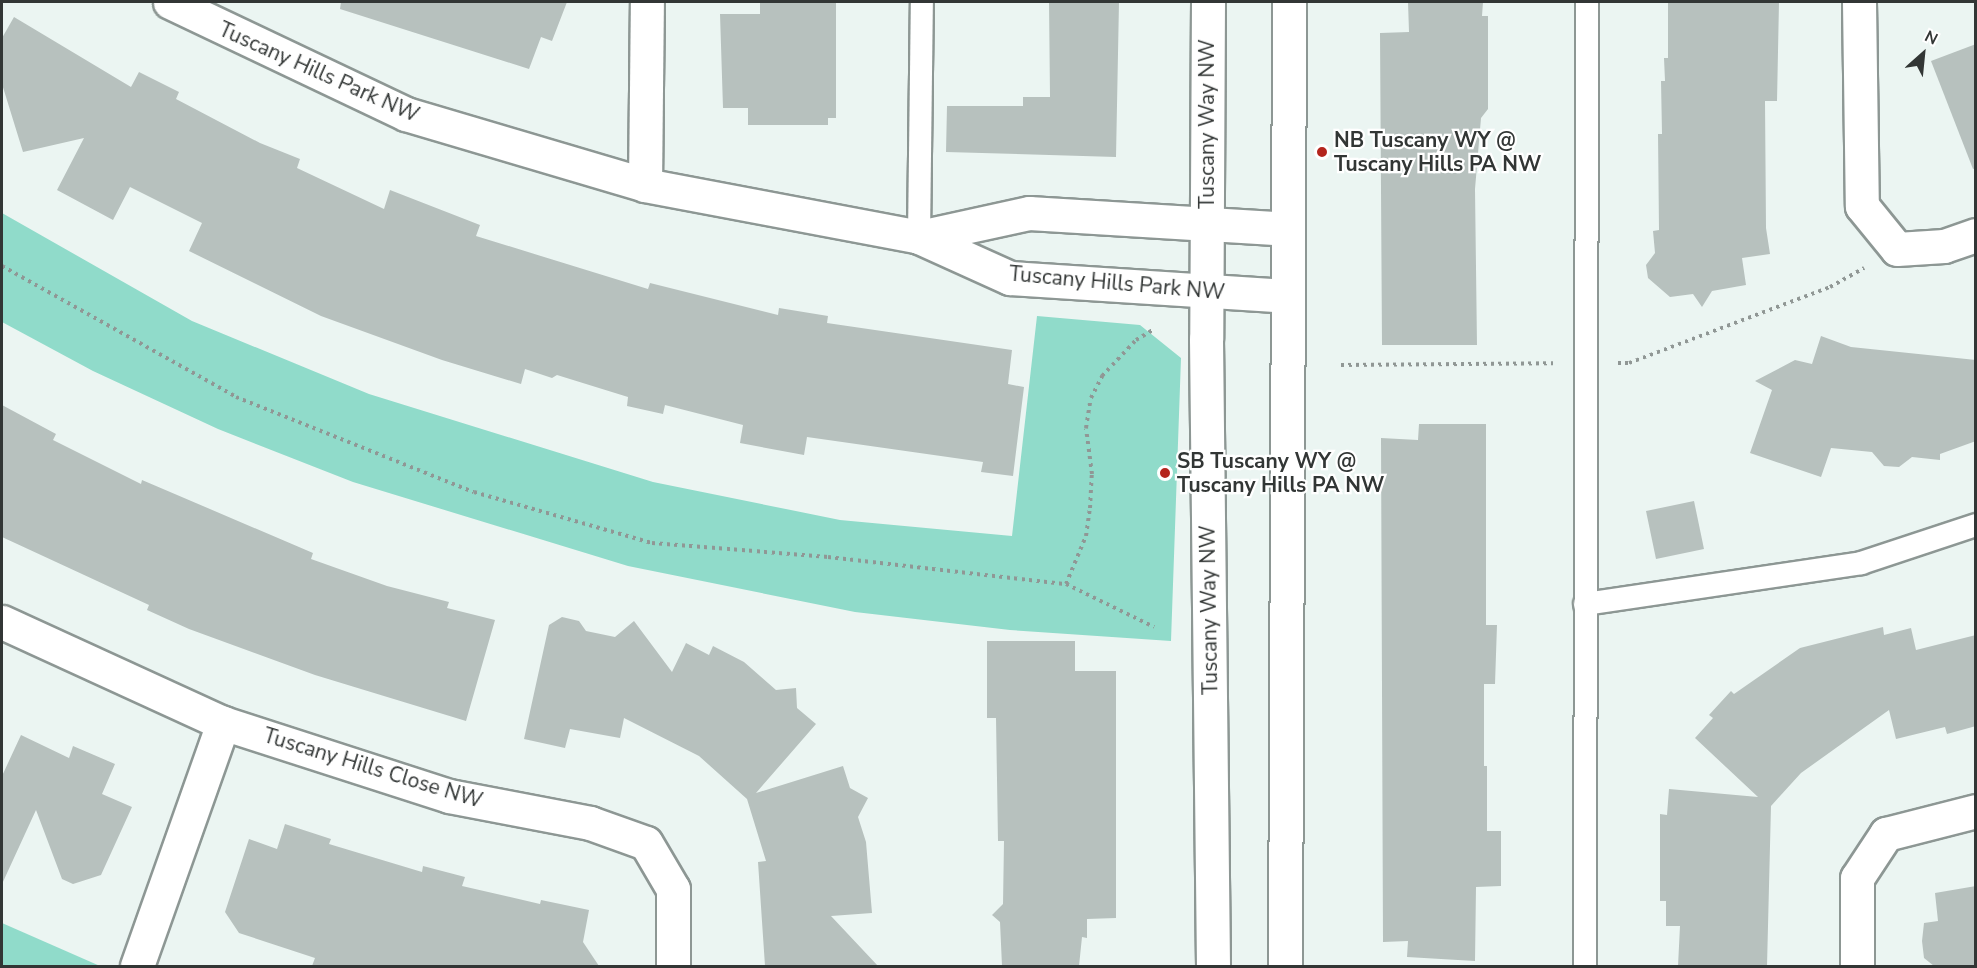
<!DOCTYPE html>
<html>
<head>
<meta charset="utf-8">
<style>
  body { margin:0 }
  #map { position:relative; width:1977px; height:968px; overflow:hidden; background:#ebf5f2; font-family:"Nunito Sans",sans-serif }
  div>[style] { position:absolute }
  .green>* { inset:0; background:#90dbca }
  .building>* { inset:0; background:#b7c1be }
  .path>* { height:4px; margin-top:-2px; transform-origin:0; background:repeating-linear-gradient(90deg,#909795 0 3px,transparent 0 7.5px) }
  .roads { filter:drop-shadow(2px 0 #8d9794) drop-shadow(-2px 0 #8d9794) drop-shadow(0 2px #8d9794) drop-shadow(0 -2px #8d9794) }
  .service>* { height:22px; margin:-11px; padding:0 11px; transform-origin:11px; border-radius:11px; background:#fff }
  .minor>* { height:33px; margin:-16.5px; padding:0 16.5px; transform-origin:16.5px; border-radius:16.5px; background:#fff }
  .tertiary>* { height:33px; margin:-16.5px; padding:0 16.5px; transform-origin:16.5px; border-radius:16.5px; background:#fff }
  .dots>* { width:16px; height:16px; translate:-50% -50%; box-sizing:border-box; border:3px solid #fff; border-radius:50% }
  span { translate:-50% -50%; white-space:nowrap; text-align:center; line-height:1.15; -webkit-text-stroke:4.5px #fff; paint-order:stroke }
  .street-label { font-size:21px; color:#323635 }
  .poi-label { font-size:21px; color:#323635; font-weight:700 }
  .left { translate:0 -50%; text-align:left }
  .frame { position:absolute; inset:0; border:3px solid #323635; pointer-events:none }
  .north { position:absolute; left:1893px; top:24px; width:60px; height:60px; -webkit-text-stroke:4px #fff; paint-order:stroke; rotate:27deg; font-size:16px; font-weight:700; line-height:24px; text-align:center; color:#323635 }
  .north::after { content:''; display:block; margin:auto; width:21px; height:27px; background:#323635; clip-path:polygon(50% 0,100% 100%,50% 72%,0 100%) }
</style>
</head>
<body>
<div id="map">
  <div class="green">
    <div style="clip-path:polygon(2px 213px,192px 321px,369px 394px,653px 482px,840px 520px,1012px 536px,1037px 316px,1140px 325px,1181px 358px,1171px 641px,1010px 630px,855px 612px,628px 566px,353px 482px,218px 429px,93px 371px,2px 322px)"></div>
    <div style="clip-path:polygon(2px 923px,100px 966px,2px 966px)"></div>
  </div>
  <div class="building">
    <div style="clip-path:polygon(341px 2px,567px 2px,552px 41px,541px 37px,529px 69px,340px 9px)"></div>
    <div style="clip-path:polygon(760px 2px,836px 2px,836px 118px,828px 118px,828px 125px,748px 125px,748px 108px,723px 108px,720px 14px,760px 14px)"></div>
    <div style="clip-path:polygon(1049px 2px,1119px 2px,1116px 157px,946px 152px,947px 106px,1023px 106px,1023px 97px,1050px 97px)"></div>
    <div style="clip-path:polygon(1408px 2px,1483px 2px,1482px 16px,1488px 16px,1488px 109px,1481px 118px,1475px 189px,1477px 345px,1382px 345px,1380px 33px,1409px 32px)"></div>
    <div style="clip-path:polygon(1668px 2px,1779px 2px,1777px 101px,1765px 101px,1766px 228px,1770px 254px,1742px 258px,1746px 285px,1712px 291px,1702px 307px,1693px 294px,1670px 297px,1648px 278px,1646px 265px,1655px 253px,1653px 231px,1659px 230px,1658px 134px,1662px 134px,1661px 81px,1665px 81px,1664px 58px,1668px 58px)"></div>
    <div style="clip-path:polygon(14px 17px,131px 87px,139px 72px,179px 92px,176px 99px,260px 143px,300px 159px,297px 168px,384px 209px,390px 190px,480px 225px,476px 236px,648px 289px,650px 283px,778px 315px,779px 308px,828px 316px,827px 323px,1012px 350px,1008px 384px,1024px 387px,1013px 476px,981px 472px,983px 462px,807px 437px,804px 455px,740px 443px,743px 425px,665px 405px,663px 414px,627px 406px,628px 397px,557px 375px,552px 378px,525px 369px,521px 384px,442px 360px,321px 316px,189px 251px,202px 223px,130px 187px,113px 220px,57px 190px,84px 138px,23px 152px,2px 84px,2px 38px)"></div>
    <div style="clip-path:polygon(1976px 44px,1976px 168px,1973px 169px,1931px 61px)"></div>
    <div style="clip-path:polygon(1821px 336px,1851px 347px,1976px 360px,1976px 441px,1940px 454px,1940px 460px,1912px 457px,1899px 467px,1884px 466px,1872px 452px,1831px 448px,1821px 477px,1750px 453px,1772px 390px,1755px 381px,1795px 360px,1812px 364px)"></div>
    <div style="clip-path:polygon(2px 405px,56px 434px,53px 440px,141px 484px,142px 480px,313px 553px,311px 559px,387px 586px,449px 602px,447px 608px,495px 620px,466px 721px,315px 675px,189px 629px,147px 610px,149px 605px,2px 537px)"></div>
    <div style="clip-path:polygon(1419px 424px,1486px 424px,1486px 625px,1497px 625px,1495px 684px,1484px 684px,1484px 766px,1487px 766px,1487px 831px,1501px 831px,1501px 886px,1476px 887px,1475px 961px,1407px 957px,1408px 941px,1383px 942px,1381px 438px,1418px 440px)"></div>
    <div style="clip-path:polygon(1694px 501px,1704px 549px,1656px 559px,1646px 511px)"></div>
    <div style="clip-path:polygon(562px 617px,579px 621px,586px 631px,615px 637px,634px 621px,672px 672px,686px 643px,709px 655px,713px 646px,744px 662px,776px 690px,796px 688px,797px 708px,816px 724px,756px 793px,843px 766px,850px 788px,868px 798px,858px 817px,866px 842px,872px 913px,831px 916px,878px 966px,765px 966px,758px 862px,766px 861px,747px 799px,699px 756px,624px 718px,620px 738px,570px 729px,565px 748px,524px 739px,549px 625px)"></div>
    <div style="clip-path:polygon(1883px 627px,1884px 635px,1911px 628px,1916px 650px,1976px 635px,1976px 726px,1947px 734px,1945px 727px,1896px 739px,1889px 710px,1801px 773px,1771px 806px,1767px 966px,1678px 966px,1680px 926px,1666px 926px,1666px 901px,1660px 901px,1660px 814px,1667px 815px,1669px 789px,1758px 797px,1695px 738px,1713px 718px,1709px 715px,1731px 691px,1734px 694px,1800px 648px)"></div>
    <div style="clip-path:polygon(987px 641px,1075px 641px,1075px 671px,1116px 671px,1116px 918px,1087px 919px,1087px 938px,1082px 937px,1079px 966px,1002px 966px,1000px 922px,992px 915px,1003px 904px,1004px 841px,998px 841px,996px 718px,987px 718px)"></div>
    <div style="clip-path:polygon(21px 735px,69px 758px,73px 746px,115px 764px,102px 794px,132px 807px,101px 875px,73px 884px,62px 879px,36px 810px,2px 884px,2px 776px)"></div>
    <div style="clip-path:polygon(285px 824px,331px 839px,329px 844px,422px 872px,423px 866px,465px 877px,462px 886px,540px 904px,541px 900px,589px 910px,583px 942px,599px 966px,312px 966px,315px 958px,239px 933px,225px 912px,249px 839px,277px 849px)"></div>
    <div style="clip-path:polygon(1976px 886px,1976px 966px,1934px 966px,1924px 958px,1922px 941px,1924px 923px,1938px 921px,1935px 893px)"></div>
  </div>
  <div class="path">
    <div style="left:2px;top:266px;width:268px;rotate:29.2deg"></div>
    <div style="left:236px;top:397px;width:256px;rotate:21.8deg"></div>
    <div style="left:474px;top:492px;width:185px;rotate:16deg"></div>
    <div style="left:652px;top:543px;width:177px;rotate:4.5deg"></div>
    <div style="left:828px;top:557px;width:240px;rotate:6.5deg"></div>
    <div style="left:1066px;top:584px;width:52px;rotate:-67.4deg"></div>
    <div style="left:1086px;top:536px;width:28px;rotate:-82deg"></div>
    <div style="left:1090px;top:508px;width:34px;rotate:-87deg"></div>
    <div style="left:1092px;top:474px;width:46px;rotate:-97.4deg"></div>
    <div style="left:1086px;top:428px;width:30px;rotate:-81deg"></div>
    <div style="left:1091px;top:398px;width:25px;rotate:-63deg"></div>
    <div style="left:1102px;top:376px;width:50px;rotate:-46.6deg"></div>
    <div style="left:1136px;top:340px;width:21px;rotate:-31deg"></div>
    <div style="left:1618px;top:363px;width:11px"></div>
    <div style="left:1629px;top:363px;width:215px;rotate:-20.7deg"></div>
    <div style="left:1830px;top:287px;width:39px;rotate:-29deg"></div>
    <div style="left:1341px;top:365px;width:212px;rotate:-0.5deg"></div>
    <div style="left:1066px;top:584px;width:98px;rotate:26deg"></div>
  </div>
  <div class="roads">
    <div class="service">
      <div style="left:919px;top:237px;width:235px;rotate:-89.3deg"></div>
      <div style="left:1585px;top:604px;width:279px;rotate:-8.4deg"></div>
      <div style="left:1861px;top:563px;width:121px;rotate:-18.3deg"></div>
      <div style="left:1585px;top:966px;width:964px;rotate:-89.88deg"></div>
    </div>
    <div class="minor">
      <div style="left:170px;top:2px;width:261px;rotate:25.4deg"></div>
      <div style="left:406px;top:114px;width:249px;rotate:16.5deg"></div>
      <div style="left:645px;top:185px;width:279px;rotate:10.7deg"></div>
      <div style="left:919px;top:237px;width:100px;rotate:24.3deg"></div>
      <div style="left:1010px;top:278px;width:277px;rotate:3.7deg"></div>
      <div style="left:1859px;top:2px;width:204px;rotate:89.2deg"></div>
      <div style="left:1862px;top:206px;width:55px;rotate:50.9deg"></div>
      <div style="left:1897px;top:249px;width:47px;rotate:-3.7deg"></div>
      <div style="left:1944px;top:246px;width:34px;rotate:-19deg"></div>
      <div style="left:645px;top:185px;width:183px;rotate:-89.4deg"></div>
      <div style="left:919px;top:237px;width:113px;rotate:-12.3deg"></div>
      <div style="left:1029px;top:213px;width:258px;rotate:3.5deg"></div>
      <div style="left:2px;top:622px;width:243px;rotate:24.6deg"></div>
      <div style="left:137px;top:966px;width:258px;rotate:-70.5deg"></div>
      <div style="left:223px;top:723px;width:237px;rotate:17.9deg"></div>
      <div style="left:449px;top:796px;width:144px;rotate:10.8deg"></div>
      <div style="left:590px;top:823px;width:59px;rotate:19.7deg"></div>
      <div style="left:646px;top:843px;width:53px;rotate:59.6deg"></div>
      <div style="left:673px;top:889px;width:77px;rotate:90deg"></div>
      <div style="left:1857px;top:966px;width:88px;rotate:-90deg"></div>
      <div style="left:1857px;top:878px;width:53px;rotate:-56.6deg"></div>
      <div style="left:1886px;top:834px;width:93px;rotate:-14.3deg"></div>
    </div>
    <div class="tertiary">
      <div style="left:1208px;top:2px;width:337px;rotate:90.3deg"></div>
      <div style="left:1206px;top:339px;width:627px;rotate:89.36deg"></div>
      <div style="left:1285px;top:966px;width:964px;rotate:-89.76deg"></div>
    </div>
  </div>
  <div class="dots">
    <div style="left:1322px;top:152px;background:#b4251d"></div>
    <div style="left:1165px;top:473px;background:#b4251d"></div>
  </div>
  <div class="street-label">
    <span style="left:319px;top:72px;rotate:24deg">Tuscany Hills Park NW</span>
    <span style="left:1207px;top:124px;rotate:-90deg">Tuscany Way NW</span>
    <span style="left:1117px;top:283px;rotate:5deg">Tuscany Hills Park NW</span>
    <span style="left:1209px;top:610px;rotate:-91deg">Tuscany Way NW</span>
    <span style="left:373px;top:768px;rotate:17deg">Tuscany Hills Close NW</span>
  </div>
  <div class="poi-label">
    <span class="left" style="left:1334px;top:152px">NB Tuscany WY @<br>Tuscany Hills PA NW</span>
    <span class="left" style="left:1177px;top:473px">SB Tuscany WY @<br>Tuscany Hills PA NW</span>
  </div>
  <div class="frame"></div>
  <div class="north">N</div>
</div>
</body>
</html>
